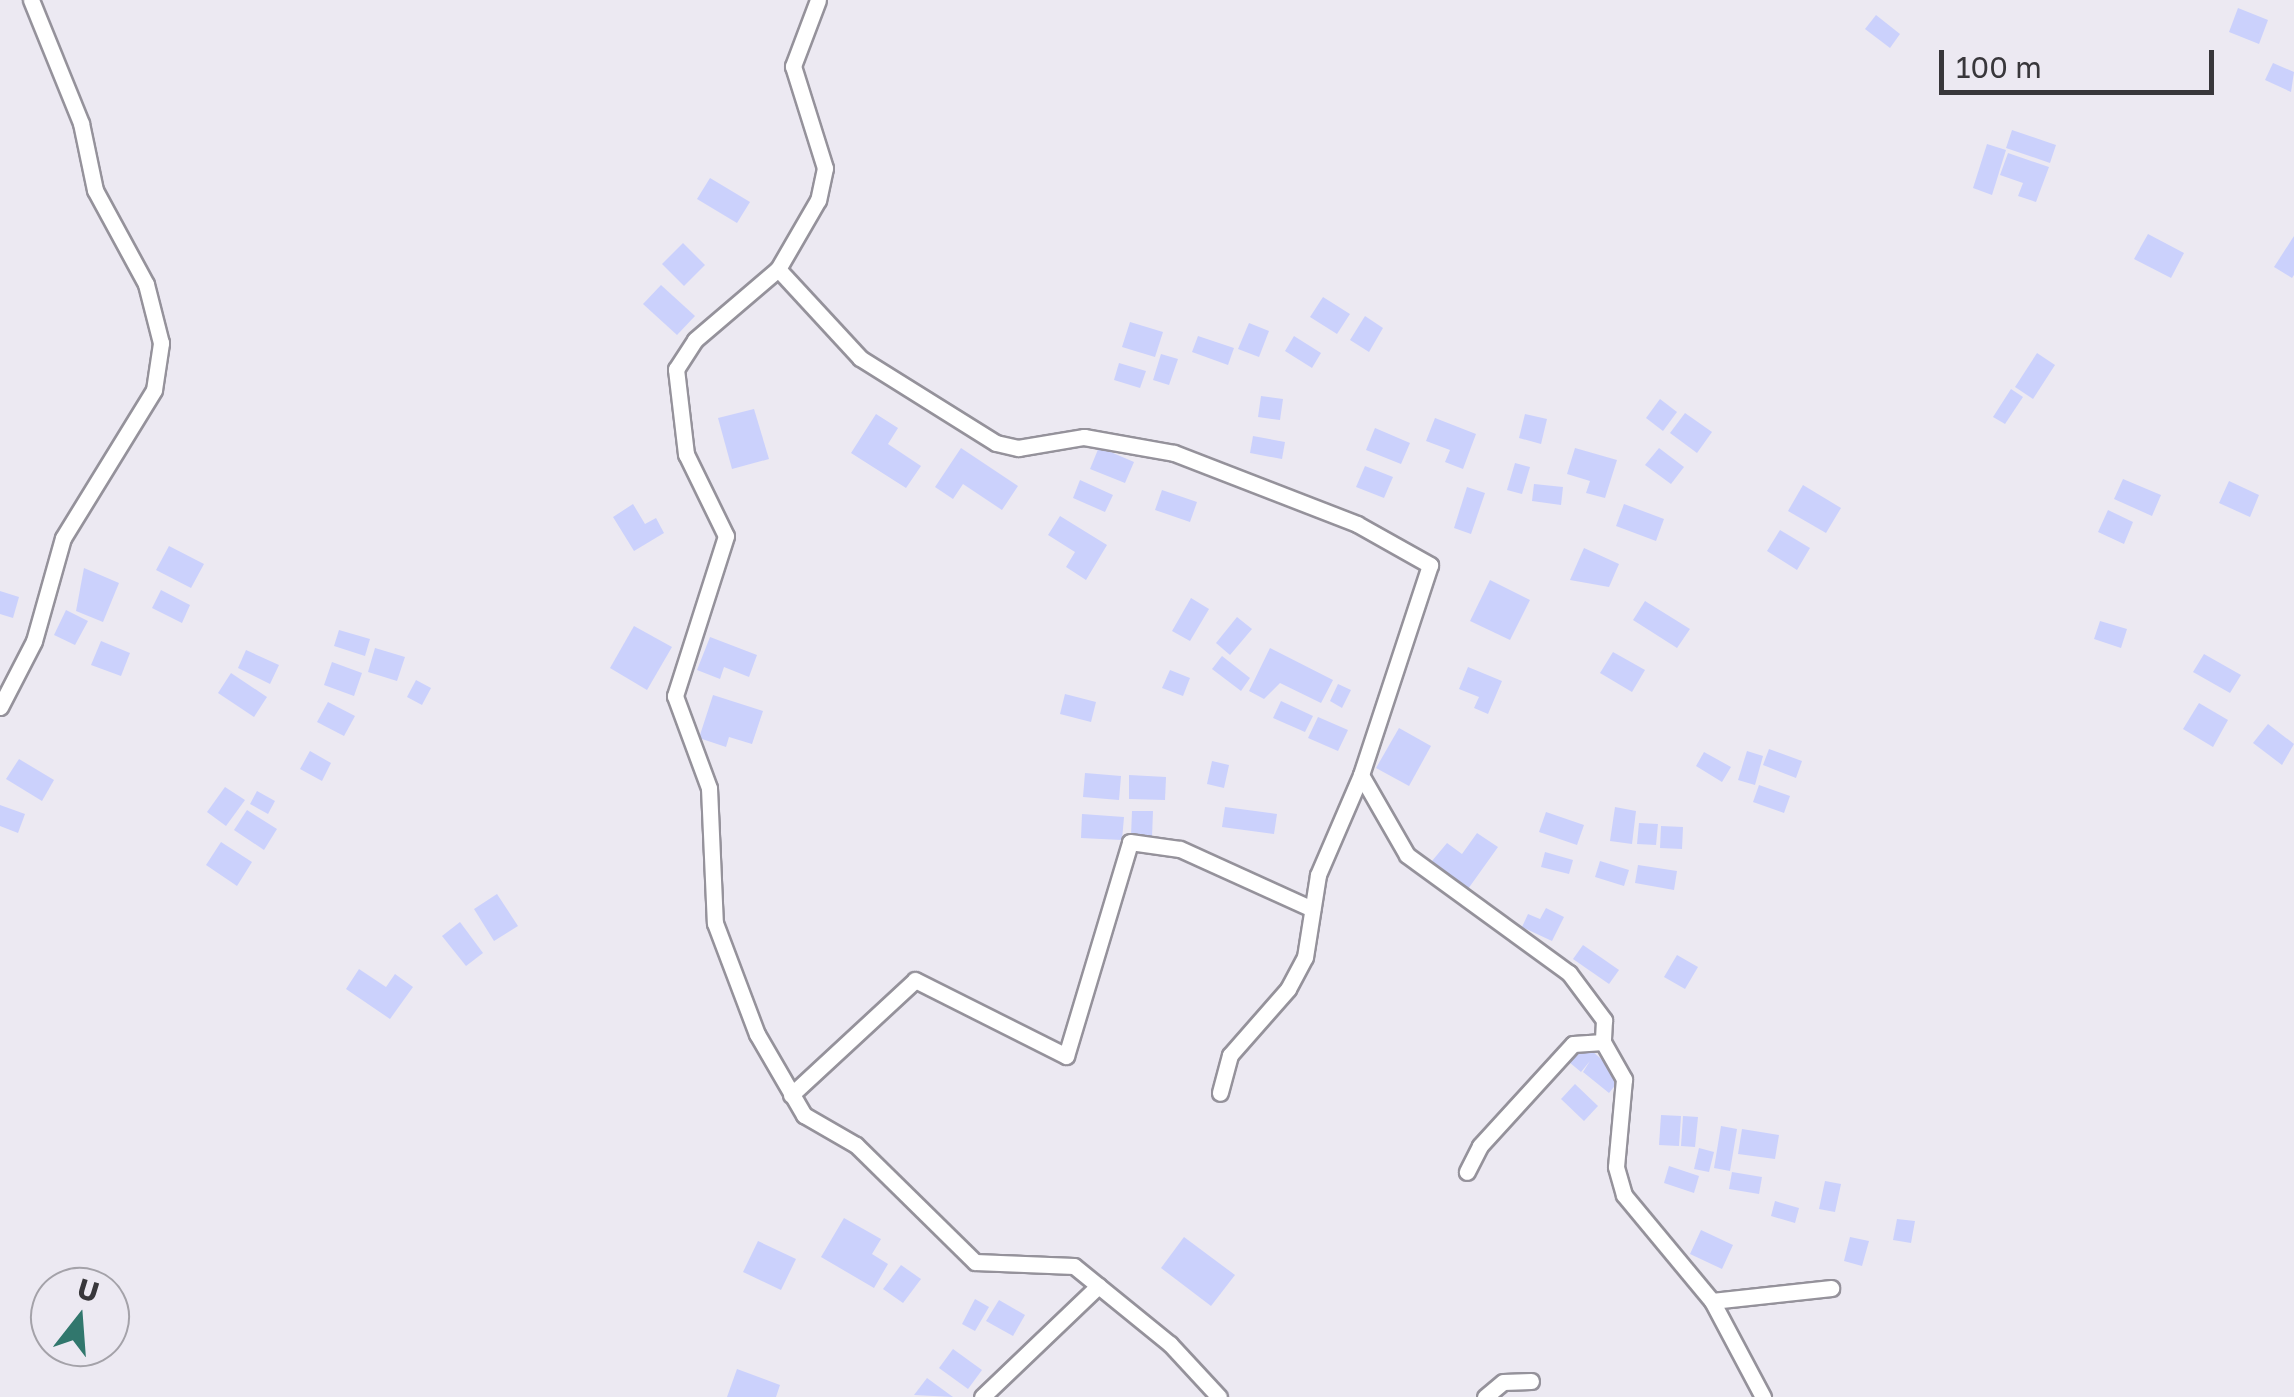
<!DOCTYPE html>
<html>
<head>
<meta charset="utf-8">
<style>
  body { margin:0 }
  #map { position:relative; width:2294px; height:1397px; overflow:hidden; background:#ece9f2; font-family:"Golos Text",sans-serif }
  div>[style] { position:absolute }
  .building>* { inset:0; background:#cbd1fc }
  .roads { filter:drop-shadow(2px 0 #95929b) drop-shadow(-2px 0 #95929b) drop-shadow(0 2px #95929b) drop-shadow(0 -2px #95929b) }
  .street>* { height:15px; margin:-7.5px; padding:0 7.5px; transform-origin:7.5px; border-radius:7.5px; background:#fff }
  span { translate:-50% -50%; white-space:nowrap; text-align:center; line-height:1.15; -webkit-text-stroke:9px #ece9f2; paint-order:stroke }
  .north { position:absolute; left:30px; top:1267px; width:100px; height:100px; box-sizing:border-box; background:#ece9f2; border:2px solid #a4a2a9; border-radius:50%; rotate:17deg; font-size:28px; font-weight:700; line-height:40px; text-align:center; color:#38373b }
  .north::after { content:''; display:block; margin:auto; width:35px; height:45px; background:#31776d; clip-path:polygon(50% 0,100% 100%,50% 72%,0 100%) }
  .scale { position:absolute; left:1939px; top:50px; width:275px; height:45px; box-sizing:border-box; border:5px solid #38373b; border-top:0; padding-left:12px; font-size:30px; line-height:35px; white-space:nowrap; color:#38373b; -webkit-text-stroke:8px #ece9f2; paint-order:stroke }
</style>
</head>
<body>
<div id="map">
  <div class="building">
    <div style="clip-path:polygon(2238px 8px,2268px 20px,2259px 44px,2229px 32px)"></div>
    <div style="clip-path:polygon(1876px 15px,1900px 34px,1890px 48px,1865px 29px)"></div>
    <div style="clip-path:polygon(2273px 63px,2294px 72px,2291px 92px,2265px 80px)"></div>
    <div style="clip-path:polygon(2012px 130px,2056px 145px,2050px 163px,2006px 148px)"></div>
    <div style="clip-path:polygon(1987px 144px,2006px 150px,1992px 195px,1973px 188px)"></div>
    <div style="clip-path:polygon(2008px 153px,2049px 167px,2036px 202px,2018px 196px,2023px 183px,2000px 175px)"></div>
    <div style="clip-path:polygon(710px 178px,750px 202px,737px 223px,697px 199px)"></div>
    <div style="clip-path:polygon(2148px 234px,2184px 253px,2171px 278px,2134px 259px)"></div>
    <div style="clip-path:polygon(2294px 236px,2294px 275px,2292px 278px,2274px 267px)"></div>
    <div style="clip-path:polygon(683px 243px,705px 265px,684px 286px,662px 264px)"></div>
    <div style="clip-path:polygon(661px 285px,695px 316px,677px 335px,643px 304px)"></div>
    <div style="clip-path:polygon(1323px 297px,1350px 314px,1337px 334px,1310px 317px)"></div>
    <div style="clip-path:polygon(1365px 316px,1383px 328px,1369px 352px,1350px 340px)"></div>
    <div style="clip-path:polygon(1130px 322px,1163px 332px,1155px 357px,1122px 347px)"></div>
    <div style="clip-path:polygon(1249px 323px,1269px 331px,1259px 357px,1238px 349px)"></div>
    <div style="clip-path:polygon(1198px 336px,1234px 348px,1228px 365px,1192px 352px)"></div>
    <div style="clip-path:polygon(1294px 336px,1321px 353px,1312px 368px,1285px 351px)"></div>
    <div style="clip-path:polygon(2037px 353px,2055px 365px,2033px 399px,2015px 387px)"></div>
    <div style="clip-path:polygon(1161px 354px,1178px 359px,1169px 385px,1153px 380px)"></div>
    <div style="clip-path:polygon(1119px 363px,1146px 371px,1140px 388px,1114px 380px)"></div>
    <div style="clip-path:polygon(2011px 389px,2023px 397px,2005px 424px,1993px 417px)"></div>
    <div style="clip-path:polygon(1261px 396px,1283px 399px,1280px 420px,1258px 417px)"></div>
    <div style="clip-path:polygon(1660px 399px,1677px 412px,1663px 431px,1646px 418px)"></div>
    <div style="clip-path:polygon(754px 409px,769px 459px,732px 469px,718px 418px)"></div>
    <div style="clip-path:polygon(1685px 413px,1712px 432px,1697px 453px,1670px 433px)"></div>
    <div style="clip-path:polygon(876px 414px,898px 428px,888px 444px,921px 466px,906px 488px,851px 453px)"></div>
    <div style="clip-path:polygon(1525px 414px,1547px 419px,1541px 444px,1519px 438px)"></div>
    <div style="clip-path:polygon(1435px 418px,1476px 434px,1463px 469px,1445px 462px,1450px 450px,1426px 441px)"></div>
    <div style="clip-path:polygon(1375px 428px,1410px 443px,1401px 464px,1366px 450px)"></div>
    <div style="clip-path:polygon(1253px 436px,1285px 442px,1282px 459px,1250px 453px)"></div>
    <div style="clip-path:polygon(1099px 447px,1134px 462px,1125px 483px,1090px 469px)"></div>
    <div style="clip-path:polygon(961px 448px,1018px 486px,1002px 510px,963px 484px,953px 499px,935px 487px)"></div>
    <div style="clip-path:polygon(1575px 448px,1617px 460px,1605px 498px,1586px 493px,1590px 481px,1567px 474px)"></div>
    <div style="clip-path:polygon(1659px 448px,1684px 467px,1671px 484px,1645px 465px)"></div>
    <div style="clip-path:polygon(1515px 463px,1530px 467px,1522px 494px,1507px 490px)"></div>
    <div style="clip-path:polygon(1365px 466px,1393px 477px,1384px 498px,1356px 487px)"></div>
    <div style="clip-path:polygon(2123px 479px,2161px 495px,2152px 516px,2114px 499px)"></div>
    <div style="clip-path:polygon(1080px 480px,1113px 495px,1105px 512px,1073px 498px)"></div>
    <div style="clip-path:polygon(2229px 481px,2259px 495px,2250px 517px,2219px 503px)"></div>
    <div style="clip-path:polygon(1534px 484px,1563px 487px,1561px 505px,1532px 501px)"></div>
    <div style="clip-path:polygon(1803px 485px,1841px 508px,1826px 533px,1788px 511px)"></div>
    <div style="clip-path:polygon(1467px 487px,1485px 493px,1471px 534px,1454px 528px)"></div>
    <div style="clip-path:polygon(1162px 490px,1197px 502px,1190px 522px,1155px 510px)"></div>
    <div style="clip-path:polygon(633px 504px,645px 524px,656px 518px,664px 533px,634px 551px,613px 517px)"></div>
    <div style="clip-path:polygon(1624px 504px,1664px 519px,1656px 541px,1616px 526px)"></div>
    <div style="clip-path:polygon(2108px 510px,2133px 522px,2124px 544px,2098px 532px)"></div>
    <div style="clip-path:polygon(1060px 516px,1107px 545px,1086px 580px,1066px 567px,1075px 552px,1048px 535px)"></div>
    <div style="clip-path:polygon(1780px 530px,1810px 548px,1797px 570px,1767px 551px)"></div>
    <div style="clip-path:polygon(169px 546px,204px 564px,191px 588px,156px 570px)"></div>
    <div style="clip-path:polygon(1584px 548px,1619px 564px,1609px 587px,1570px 580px)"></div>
    <div style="clip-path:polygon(84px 568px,119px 583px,103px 622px,76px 611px)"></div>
    <div style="clip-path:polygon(1490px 580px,1530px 600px,1510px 640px,1470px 621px)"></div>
    <div style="clip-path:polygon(161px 590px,190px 605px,182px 623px,152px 608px)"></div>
    <div style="clip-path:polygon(0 591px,19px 597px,13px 618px,0 614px)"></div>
    <div style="clip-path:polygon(1191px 598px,1209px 609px,1190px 641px,1172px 631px)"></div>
    <div style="clip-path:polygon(1645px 601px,1690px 629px,1677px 648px,1633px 620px)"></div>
    <div style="clip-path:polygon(66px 610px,88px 621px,75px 645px,54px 635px)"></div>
    <div style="clip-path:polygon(1237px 617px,1252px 629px,1230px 655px,1216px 643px)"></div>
    <div style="clip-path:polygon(2100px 621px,2127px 629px,2121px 648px,2094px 639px)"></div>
    <div style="clip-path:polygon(634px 626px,672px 647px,647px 690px,610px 668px)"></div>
    <div style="clip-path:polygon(339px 630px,370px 639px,365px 656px,334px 646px)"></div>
    <div style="clip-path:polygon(710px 637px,757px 655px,749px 677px,724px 667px,720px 679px,697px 670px)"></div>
    <div style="clip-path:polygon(101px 641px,130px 653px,121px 676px,91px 665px)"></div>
    <div style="clip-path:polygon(375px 648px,405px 657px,397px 681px,368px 672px)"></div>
    <div style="clip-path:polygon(1270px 648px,1333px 680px,1321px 703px,1280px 683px,1264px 699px,1249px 691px)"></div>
    <div style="clip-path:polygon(246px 650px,279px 665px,270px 684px,238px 668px)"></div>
    <div style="clip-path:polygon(1613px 652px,1645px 670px,1632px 692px,1600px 673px)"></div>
    <div style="clip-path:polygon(2204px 654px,2241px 675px,2230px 693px,2193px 672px)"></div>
    <div style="clip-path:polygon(1222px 656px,1250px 678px,1241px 691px,1212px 669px)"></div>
    <div style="clip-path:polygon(332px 662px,362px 673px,354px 696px,324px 685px)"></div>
    <div style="clip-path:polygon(1468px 667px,1502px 681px,1488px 714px,1474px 708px,1479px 697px,1459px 689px)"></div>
    <div style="clip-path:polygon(1170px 670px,1190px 678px,1183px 696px,1162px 688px)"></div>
    <div style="clip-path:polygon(231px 673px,267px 697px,254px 717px,218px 693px)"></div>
    <div style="clip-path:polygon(416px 680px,431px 688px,422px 705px,407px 697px)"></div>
    <div style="clip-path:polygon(1338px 684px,1351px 690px,1342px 708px,1330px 701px)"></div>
    <div style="clip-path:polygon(1065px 694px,1096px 702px,1091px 722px,1060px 714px)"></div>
    <div style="clip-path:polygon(713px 695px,763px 711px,752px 744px,729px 737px,726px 747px,699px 738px)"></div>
    <div style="clip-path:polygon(1281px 701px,1313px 716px,1305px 732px,1273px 718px)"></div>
    <div style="clip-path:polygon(328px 702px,355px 716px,344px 736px,317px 722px)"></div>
    <div style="clip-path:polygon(2199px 703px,2228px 720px,2213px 747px,2183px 729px)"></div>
    <div style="clip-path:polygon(1318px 717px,1348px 730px,1338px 751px,1308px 738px)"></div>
    <div style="clip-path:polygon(2268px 724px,2294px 744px,2282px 765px,2253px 743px)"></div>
    <div style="clip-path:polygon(1399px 728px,1431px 746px,1409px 786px,1376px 768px)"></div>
    <div style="clip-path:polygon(1769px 749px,1802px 761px,1796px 778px,1763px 765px)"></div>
    <div style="clip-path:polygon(310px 751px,331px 763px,322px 781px,300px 769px)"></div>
    <div style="clip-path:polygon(1747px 751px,1763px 756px,1755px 785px,1738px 780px)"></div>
    <div style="clip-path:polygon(1704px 752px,1731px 767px,1722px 782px,1696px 766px)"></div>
    <div style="clip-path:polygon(19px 759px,54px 780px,42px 801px,6px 779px)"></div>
    <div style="clip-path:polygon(1212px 761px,1229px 765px,1224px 788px,1207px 784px)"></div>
    <div style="clip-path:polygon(1085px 773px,1121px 776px,1119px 800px,1083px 797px)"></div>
    <div style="clip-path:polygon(1129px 775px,1166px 777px,1165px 800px,1129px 799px)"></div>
    <div style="clip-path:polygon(1759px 785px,1790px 796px,1784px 813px,1753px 802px)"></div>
    <div style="clip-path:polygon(225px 787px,245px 800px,226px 826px,207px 812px)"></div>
    <div style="clip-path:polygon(257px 791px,275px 801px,268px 814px,250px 804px)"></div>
    <div style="clip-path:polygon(0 805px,25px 814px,18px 833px,0 826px)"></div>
    <div style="clip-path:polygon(1225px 807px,1277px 814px,1274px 834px,1222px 827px)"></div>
    <div style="clip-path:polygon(1615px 807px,1636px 811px,1632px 844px,1610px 841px)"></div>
    <div style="clip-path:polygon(247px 810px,277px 829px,264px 850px,234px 830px)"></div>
    <div style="clip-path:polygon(1132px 811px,1153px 811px,1152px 837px,1131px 836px)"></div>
    <div style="clip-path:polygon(1546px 812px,1584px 825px,1577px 845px,1539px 832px)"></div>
    <div style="clip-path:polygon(1082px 814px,1124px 817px,1122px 840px,1081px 838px)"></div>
    <div style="clip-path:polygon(1639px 823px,1658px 824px,1656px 845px,1637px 844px)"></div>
    <div style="clip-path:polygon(1661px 826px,1683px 827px,1682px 849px,1660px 848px)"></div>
    <div style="clip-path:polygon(1477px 833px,1498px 847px,1468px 889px,1432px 861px,1447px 843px,1462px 854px)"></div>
    <div style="clip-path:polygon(221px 842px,252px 862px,237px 886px,206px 865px)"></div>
    <div style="clip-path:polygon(1545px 852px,1573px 860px,1569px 874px,1541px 867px)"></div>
    <div style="clip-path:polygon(1600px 861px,1629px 870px,1624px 886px,1595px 877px)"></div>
    <div style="clip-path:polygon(1638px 865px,1677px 871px,1674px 890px,1635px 883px)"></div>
    <div style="clip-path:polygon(497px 894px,518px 926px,494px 941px,474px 909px)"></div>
    <div style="clip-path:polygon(1546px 908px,1564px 917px,1552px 941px,1522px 927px,1528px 914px,1540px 919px)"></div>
    <div style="clip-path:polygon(460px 922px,483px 953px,466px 966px,442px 936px)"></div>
    <div style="clip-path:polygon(1583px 945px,1619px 970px,1609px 984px,1573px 959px)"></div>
    <div style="clip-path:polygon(1677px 955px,1698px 967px,1685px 989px,1664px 977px)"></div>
    <div style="clip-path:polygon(359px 969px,386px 987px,395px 974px,413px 987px,390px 1019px,346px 989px)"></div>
    <div style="clip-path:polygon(1584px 1044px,1622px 1077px,1609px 1093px,1583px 1072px,1590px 1061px,1581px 1072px,1569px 1062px)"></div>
    <div style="clip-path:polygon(1575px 1084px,1598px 1106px,1584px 1121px,1561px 1099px)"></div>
    <div style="clip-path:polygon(1661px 1115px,1681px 1116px,1679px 1146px,1659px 1145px)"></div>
    <div style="clip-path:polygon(1683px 1116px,1698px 1117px,1695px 1147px,1681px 1146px)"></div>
    <div style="clip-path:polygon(1721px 1126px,1737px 1129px,1730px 1171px,1714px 1168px)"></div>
    <div style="clip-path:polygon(1742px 1129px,1779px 1135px,1775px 1159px,1738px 1154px)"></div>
    <div style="clip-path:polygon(1699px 1148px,1714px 1152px,1709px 1172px,1694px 1169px)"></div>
    <div style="clip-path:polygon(1669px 1166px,1699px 1176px,1694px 1193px,1664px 1183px)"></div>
    <div style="clip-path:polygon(1732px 1172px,1762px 1177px,1759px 1194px,1729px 1189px)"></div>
    <div style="clip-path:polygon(1825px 1181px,1841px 1184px,1835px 1212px,1819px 1209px)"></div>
    <div style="clip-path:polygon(1775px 1201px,1799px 1208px,1795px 1223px,1771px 1216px)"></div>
    <div style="clip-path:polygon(844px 1218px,881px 1239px,872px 1254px,888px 1264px,874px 1288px,821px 1257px)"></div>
    <div style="clip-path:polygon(1897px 1219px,1915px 1221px,1911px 1243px,1893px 1240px)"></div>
    <div style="clip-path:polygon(1701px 1230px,1733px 1245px,1722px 1269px,1690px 1254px)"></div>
    <div style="clip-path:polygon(1184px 1237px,1235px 1275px,1211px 1306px,1161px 1268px)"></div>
    <div style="clip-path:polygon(1850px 1237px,1869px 1241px,1862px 1266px,1844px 1261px)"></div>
    <div style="clip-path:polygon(758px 1241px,796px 1259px,781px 1290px,743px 1272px)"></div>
    <div style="clip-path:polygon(901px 1265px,921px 1279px,903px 1303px,883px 1289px)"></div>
    <div style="clip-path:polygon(975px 1299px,989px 1307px,975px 1331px,962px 1324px)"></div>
    <div style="clip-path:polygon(999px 1300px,1025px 1315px,1013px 1336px,986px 1321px)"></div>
    <div style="clip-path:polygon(953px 1349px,982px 1370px,968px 1389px,939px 1368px)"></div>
    <div style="clip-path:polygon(737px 1369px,780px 1385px,776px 1397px,727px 1397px)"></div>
    <div style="clip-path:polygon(927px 1378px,953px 1397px,914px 1395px)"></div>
  </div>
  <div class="roads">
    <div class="street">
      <div style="left:818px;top:0;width:71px;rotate:110.7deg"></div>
      <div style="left:793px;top:66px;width:107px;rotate:72.6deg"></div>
      <div style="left:825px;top:168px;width:33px;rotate:102deg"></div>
      <div style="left:818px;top:200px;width:80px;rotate:120.1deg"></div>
      <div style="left:778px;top:269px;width:109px;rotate:139.5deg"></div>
      <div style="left:695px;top:340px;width:35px;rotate:123deg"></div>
      <div style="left:676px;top:369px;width:86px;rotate:83.3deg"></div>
      <div style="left:686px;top:454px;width:91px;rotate:64deg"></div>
      <div style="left:726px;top:536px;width:168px;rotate:107.7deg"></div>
      <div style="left:675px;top:696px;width:98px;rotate:69.7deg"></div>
      <div style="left:709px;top:788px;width:135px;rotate:87.5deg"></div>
      <div style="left:715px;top:923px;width:119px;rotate:69.3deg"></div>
      <div style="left:757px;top:1034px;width:94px;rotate:59.9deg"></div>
      <div style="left:804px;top:1115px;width:60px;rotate:30deg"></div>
      <div style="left:856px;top:1145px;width:167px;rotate:44.5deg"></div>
      <div style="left:975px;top:1262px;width:99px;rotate:2.3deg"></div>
      <div style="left:1074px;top:1266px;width:124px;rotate:39.1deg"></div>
      <div style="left:1170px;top:1344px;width:72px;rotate:47.2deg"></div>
      <div style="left:778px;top:269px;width:121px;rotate:47.3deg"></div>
      <div style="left:860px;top:358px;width:160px;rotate:32deg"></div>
      <div style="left:996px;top:443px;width:23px;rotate:13deg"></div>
      <div style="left:1018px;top:448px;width:67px;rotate:-9.5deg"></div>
      <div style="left:1084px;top:437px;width:91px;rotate:10.1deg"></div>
      <div style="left:1174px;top:453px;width:196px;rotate:21.2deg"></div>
      <div style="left:1357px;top:524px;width:84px;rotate:29.3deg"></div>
      <div style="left:1430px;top:565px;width:221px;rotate:108.2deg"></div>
      <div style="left:1361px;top:775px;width:109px;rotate:113.3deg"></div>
      <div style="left:1318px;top:875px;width:83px;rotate:99deg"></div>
      <div style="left:1305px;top:957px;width:36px;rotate:118deg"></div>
      <div style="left:1288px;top:989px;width:88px;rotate:131.3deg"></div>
      <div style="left:1230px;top:1055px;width:39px;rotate:105deg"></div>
      <div style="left:0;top:707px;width:74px;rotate:-62.7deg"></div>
      <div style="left:34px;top:641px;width:107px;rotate:-74.3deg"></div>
      <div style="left:63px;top:538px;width:174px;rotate:-58.4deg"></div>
      <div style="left:154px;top:390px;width:48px;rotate:-81.5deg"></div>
      <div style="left:161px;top:343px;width:61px;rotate:-104.3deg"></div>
      <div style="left:146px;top:284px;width:107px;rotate:-118.5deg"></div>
      <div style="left:95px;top:190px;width:68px;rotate:-101.8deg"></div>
      <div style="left:81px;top:123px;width:133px;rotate:-112.1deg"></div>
      <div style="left:1361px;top:775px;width:92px;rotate:60.1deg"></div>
      <div style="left:1407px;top:855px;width:200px;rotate:36.1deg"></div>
      <div style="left:1569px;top:973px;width:59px;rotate:53.3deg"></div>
      <div style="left:1604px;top:1020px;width:22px;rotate:93deg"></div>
      <div style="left:1603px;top:1042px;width:30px;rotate:176deg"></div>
      <div style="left:1573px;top:1044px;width:138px;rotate:132.4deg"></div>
      <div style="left:1480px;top:1146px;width:29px;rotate:117deg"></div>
      <div style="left:1603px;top:1042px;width:43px;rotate:60.4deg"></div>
      <div style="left:1624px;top:1079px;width:88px;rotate:95.2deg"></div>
      <div style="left:1616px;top:1167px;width:29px;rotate:74deg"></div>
      <div style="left:1624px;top:1195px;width:138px;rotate:50.3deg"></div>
      <div style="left:1712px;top:1301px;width:109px;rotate:62deg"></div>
      <div style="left:791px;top:1095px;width:169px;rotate:-42.8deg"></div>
      <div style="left:915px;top:980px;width:169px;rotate:26.7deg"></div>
      <div style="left:1066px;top:1056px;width:223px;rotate:-73.3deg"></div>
      <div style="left:1130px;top:842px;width:50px;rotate:8deg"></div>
      <div style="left:1180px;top:849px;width:145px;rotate:24.4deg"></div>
      <div style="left:1712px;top:1301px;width:120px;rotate:-6.2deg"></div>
      <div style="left:982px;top:1397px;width:161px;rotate:-43.7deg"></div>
      <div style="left:1485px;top:1397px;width:23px;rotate:-40deg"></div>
      <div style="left:1503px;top:1382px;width:28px;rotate:-2deg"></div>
    </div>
  </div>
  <div class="north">U</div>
  <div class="scale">100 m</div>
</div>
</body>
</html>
